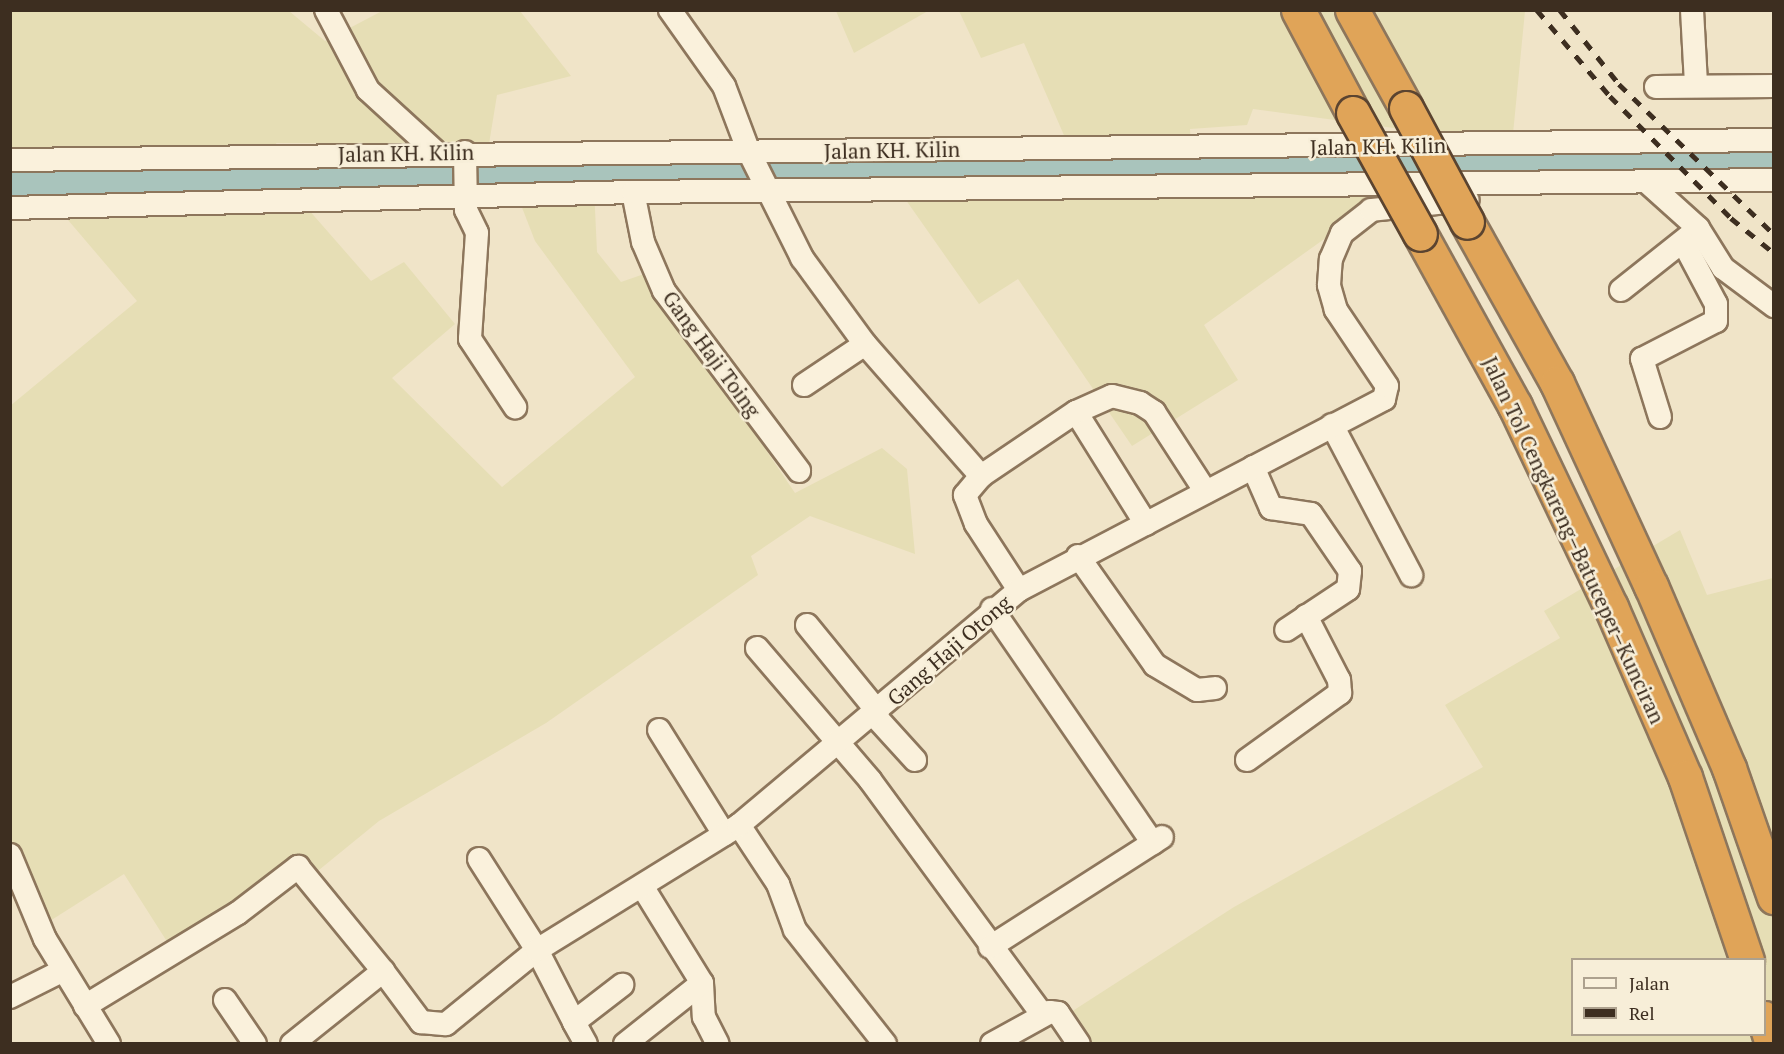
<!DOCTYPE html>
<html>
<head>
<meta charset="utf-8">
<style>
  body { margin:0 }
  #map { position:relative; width:1784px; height:1054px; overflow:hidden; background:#f0e4c8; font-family:"PT Serif",serif }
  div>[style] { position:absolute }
  .farmland>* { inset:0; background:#e6deb5 }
  .river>* { height:33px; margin:-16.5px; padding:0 16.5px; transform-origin:16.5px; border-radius:16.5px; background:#a9c4bc }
  .roads { filter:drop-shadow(2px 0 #8d765c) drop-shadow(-2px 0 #8d765c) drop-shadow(0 2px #8d765c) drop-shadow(0 -2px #8d765c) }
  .minor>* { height:22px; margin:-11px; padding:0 11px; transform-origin:11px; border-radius:11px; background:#faf1dc }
  .highway>* { height:33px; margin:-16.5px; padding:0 16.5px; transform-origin:16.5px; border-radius:16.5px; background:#e0a458 }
  .rail>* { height:4.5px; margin-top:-2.25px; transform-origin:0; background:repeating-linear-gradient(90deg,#3d2e20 0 10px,transparent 0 20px) }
  .bridges { filter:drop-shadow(2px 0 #5b4430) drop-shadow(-2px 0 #5b4430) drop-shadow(0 2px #5b4430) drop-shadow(0 -2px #5b4430) }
  .highway-bridge>* { height:33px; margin:-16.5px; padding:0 16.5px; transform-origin:16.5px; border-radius:16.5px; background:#e0a458 }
  span { translate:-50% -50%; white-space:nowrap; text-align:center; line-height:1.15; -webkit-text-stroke:5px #f7eed8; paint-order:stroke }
  .street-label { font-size:21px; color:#3d2e20 }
  .frame { position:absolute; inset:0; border:12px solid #3d2e20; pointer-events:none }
  .legend { position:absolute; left:1571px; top:958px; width:195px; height:78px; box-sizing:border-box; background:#f7eed8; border:2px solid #ada18e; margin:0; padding:8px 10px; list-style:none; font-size:18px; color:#3d2e20 }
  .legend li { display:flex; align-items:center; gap:12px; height:30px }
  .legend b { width:30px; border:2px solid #ada18e }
</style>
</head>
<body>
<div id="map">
  <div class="farmland">
    <div style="clip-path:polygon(11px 11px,289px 11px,325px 41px,382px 11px,520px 11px,571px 76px,497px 95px,489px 144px,276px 143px,294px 193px,371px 281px,404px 262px,455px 324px,392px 378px,502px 487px,635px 377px,535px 241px,514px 187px,594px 188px,597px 252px,621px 282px,647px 273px,795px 493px,882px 448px,907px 469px,915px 554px,810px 516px,751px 556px,758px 575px,546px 723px,379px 821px,303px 883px,294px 870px,173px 951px,124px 874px,42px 926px,11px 854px,10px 406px,137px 301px,11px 153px)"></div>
    <div style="clip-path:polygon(836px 11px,928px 11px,854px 53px)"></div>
    <div style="clip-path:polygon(959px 11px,1525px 11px,1512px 144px,1253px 109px,1247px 125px,1190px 129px,1194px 195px,1375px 188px,1334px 232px,1204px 325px,1238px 380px,1132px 446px,1018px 279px,979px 304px,882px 166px,1076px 163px,1024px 43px,981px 58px)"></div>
    <div style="clip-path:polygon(evenodd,1680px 530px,1707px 595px,1773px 578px,1773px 1043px,1089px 1044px,1071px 1012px,1234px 907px,1483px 767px,1445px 705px,1560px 638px,1544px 611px,1680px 530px,1572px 960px,1764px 960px,1764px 1034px,1572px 1034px,1572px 960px)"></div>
  </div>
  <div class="river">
    <div style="left:10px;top:189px;width:796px;rotate:-1.15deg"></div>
    <div style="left:806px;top:173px;width:968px;rotate:-0.53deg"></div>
  </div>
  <div class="roads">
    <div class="minor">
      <div style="left:326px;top:10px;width:90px;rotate:62.3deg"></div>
      <div style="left:368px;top:90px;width:92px;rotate:42.4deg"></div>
      <div style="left:670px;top:10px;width:93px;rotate:54.6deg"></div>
      <div style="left:724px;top:86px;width:71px;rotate:69.3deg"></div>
      <div style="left:749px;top:152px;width:119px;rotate:63.4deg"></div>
      <div style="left:802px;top:258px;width:107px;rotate:53.8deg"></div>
      <div style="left:865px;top:344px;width:176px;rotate:48.7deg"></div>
      <div style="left:1692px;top:10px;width:74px;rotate:86.9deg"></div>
      <div style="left:1656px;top:87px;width:118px;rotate:-0.5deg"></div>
      <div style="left:465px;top:152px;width:58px;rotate:89deg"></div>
      <div style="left:466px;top:210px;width:25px;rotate:64deg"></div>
      <div style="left:477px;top:233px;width:106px;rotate:93.8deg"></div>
      <div style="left:470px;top:339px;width:82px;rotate:56.5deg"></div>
      <div style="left:10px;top:160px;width:1764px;rotate:-0.65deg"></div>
      <div style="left:1647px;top:182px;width:69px;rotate:42deg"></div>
      <div style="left:1698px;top:228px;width:47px;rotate:58deg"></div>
      <div style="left:1723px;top:268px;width:64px;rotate:36.7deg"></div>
      <div style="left:633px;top:192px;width:51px;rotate:78.7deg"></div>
      <div style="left:643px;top:242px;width:53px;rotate:66.8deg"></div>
      <div style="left:664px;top:291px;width:225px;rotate:53.1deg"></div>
      <div style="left:10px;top:208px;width:623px;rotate:-1.47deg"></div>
      <div style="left:633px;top:192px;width:1141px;rotate:-0.6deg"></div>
      <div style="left:1621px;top:290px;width:92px;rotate:-38.4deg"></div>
      <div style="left:804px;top:385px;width:73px;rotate:-33.9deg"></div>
      <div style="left:1076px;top:412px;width:132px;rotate:58deg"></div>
      <div style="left:1660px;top:417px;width:61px;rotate:-107.2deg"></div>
      <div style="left:1642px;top:359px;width:83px;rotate:-27.2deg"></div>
      <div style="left:1716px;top:321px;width:17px;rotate:-90deg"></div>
      <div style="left:1716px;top:304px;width:70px;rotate:-118deg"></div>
      <div style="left:1332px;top:425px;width:170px;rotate:62.2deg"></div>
      <div style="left:1253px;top:467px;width:45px;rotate:66.3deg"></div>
      <div style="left:1271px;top:508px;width:40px;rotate:8.5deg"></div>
      <div style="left:1311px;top:514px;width:69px;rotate:55.6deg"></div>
      <div style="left:1350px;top:571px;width:18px;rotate:96deg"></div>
      <div style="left:1348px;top:589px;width:74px;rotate:146.5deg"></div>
      <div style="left:1078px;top:556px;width:133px;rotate:54.8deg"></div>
      <div style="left:1155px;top:665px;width:49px;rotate:30.8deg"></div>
      <div style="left:1197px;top:690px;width:18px;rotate:-6deg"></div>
      <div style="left:1019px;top:590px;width:79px;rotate:-123.1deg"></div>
      <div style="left:976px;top:524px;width:31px;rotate:-111deg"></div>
      <div style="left:965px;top:495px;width:25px;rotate:-50deg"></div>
      <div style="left:981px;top:476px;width:115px;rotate:-34deg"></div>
      <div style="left:1076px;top:412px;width:39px;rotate:-24deg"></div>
      <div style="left:1112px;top:396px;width:29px;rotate:14deg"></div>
      <div style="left:1140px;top:403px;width:17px;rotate:33deg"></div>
      <div style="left:1154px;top:412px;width:95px;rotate:57deg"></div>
      <div style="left:992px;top:609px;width:284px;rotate:55.5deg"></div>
      <div style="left:807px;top:625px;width:112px;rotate:50.8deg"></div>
      <div style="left:757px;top:648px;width:174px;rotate:49.4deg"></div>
      <div style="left:870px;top:780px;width:290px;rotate:53.7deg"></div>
      <div style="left:874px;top:715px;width:61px;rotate:47.7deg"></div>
      <div style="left:659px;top:730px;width:123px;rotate:58deg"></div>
      <div style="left:1247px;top:760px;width:115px;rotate:-35.8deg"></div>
      <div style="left:1340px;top:693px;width:13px;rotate:-94deg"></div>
      <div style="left:1339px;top:680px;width:72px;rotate:-117.3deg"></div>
      <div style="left:739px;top:825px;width:71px;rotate:56.5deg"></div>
      <div style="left:778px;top:884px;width:49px;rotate:69.7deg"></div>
      <div style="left:795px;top:930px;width:145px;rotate:51.7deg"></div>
      <div style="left:10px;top:855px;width:91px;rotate:67.4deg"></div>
      <div style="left:45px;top:939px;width:123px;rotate:58.6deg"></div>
      <div style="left:479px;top:859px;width:108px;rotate:57.5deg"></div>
      <div style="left:537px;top:950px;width:81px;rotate:62.8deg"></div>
      <div style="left:642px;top:886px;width:114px;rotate:58.3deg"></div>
      <div style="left:702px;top:983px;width:34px;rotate:87deg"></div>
      <div style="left:704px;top:1017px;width:30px;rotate:63deg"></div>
      <div style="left:990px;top:947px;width:204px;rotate:-32.6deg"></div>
      <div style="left:10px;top:997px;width:58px;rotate:-26.6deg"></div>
      <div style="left:225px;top:1000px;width:53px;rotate:55.7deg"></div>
      <div style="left:85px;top:1006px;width:179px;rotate:-31.3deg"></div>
      <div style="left:238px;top:913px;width:76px;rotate:-37.5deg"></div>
      <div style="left:298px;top:867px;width:134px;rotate:50.7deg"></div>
      <div style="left:292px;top:1044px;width:117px;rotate:-38.7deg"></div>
      <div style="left:383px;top:971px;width:64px;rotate:53.3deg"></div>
      <div style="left:421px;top:1022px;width:25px;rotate:5deg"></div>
      <div style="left:446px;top:1024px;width:117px;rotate:-39.1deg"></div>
      <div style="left:537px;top:950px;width:238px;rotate:-31.7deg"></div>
      <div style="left:739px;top:825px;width:366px;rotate:-40deg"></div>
      <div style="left:1019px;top:590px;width:412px;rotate:-27.6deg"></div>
      <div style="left:1384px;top:399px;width:13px;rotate:-77deg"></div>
      <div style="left:1387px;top:386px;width:92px;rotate:-123.9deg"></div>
      <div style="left:1336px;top:310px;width:26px;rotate:-106deg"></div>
      <div style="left:1329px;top:285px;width:26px;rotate:-86deg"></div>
      <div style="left:1331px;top:259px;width:28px;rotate:-67deg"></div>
      <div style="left:1342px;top:233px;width:37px;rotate:-38deg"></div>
      <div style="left:1371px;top:210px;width:97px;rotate:-5.9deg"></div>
      <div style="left:586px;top:1044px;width:25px;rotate:-119deg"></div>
      <div style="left:574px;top:1022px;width:61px;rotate:-37.6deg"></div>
      <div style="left:625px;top:1044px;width:98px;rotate:-38.4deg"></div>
      <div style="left:992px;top:1044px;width:66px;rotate:-28.9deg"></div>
      <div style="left:1050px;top:1012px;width:8px;rotate:7deg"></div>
      <div style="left:1058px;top:1013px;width:37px;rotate:56deg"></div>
    </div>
    <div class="highway">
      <div style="left:1298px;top:10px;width:117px;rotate:61.9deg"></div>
      <div style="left:1352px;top:10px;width:112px;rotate:61.1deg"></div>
      <div style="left:1467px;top:222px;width:184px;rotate:60.8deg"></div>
      <div style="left:1557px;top:383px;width:224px;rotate:65.2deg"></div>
      <div style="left:1651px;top:586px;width:198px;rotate:66.8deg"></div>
      <div style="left:1729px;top:768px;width:137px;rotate:70.8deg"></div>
      <div style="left:1420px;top:234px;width:196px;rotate:61.1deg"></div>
      <div style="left:1515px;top:406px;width:223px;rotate:64.5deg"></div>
      <div style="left:1611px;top:607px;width:185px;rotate:66.5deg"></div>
      <div style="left:1685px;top:777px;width:193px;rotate:71.3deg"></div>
      <div style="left:1764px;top:1018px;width:27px;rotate:73deg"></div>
    </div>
  </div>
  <div class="rail">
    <div style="left:1537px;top:10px;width:113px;rotate:49.7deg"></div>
    <div style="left:1610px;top:96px;width:172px;rotate:45.2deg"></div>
    <div style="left:1731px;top:218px;width:55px;rotate:39.1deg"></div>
    <div style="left:1560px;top:10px;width:95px;rotate:51.4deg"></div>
    <div style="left:1619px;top:84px;width:216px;rotate:44.1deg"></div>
  </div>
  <div class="bridges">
    <div class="highway-bridge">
      <div style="left:1406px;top:108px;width:129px;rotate:61.8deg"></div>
      <div style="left:1353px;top:113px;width:138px;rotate:61deg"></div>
    </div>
  </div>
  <div class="street-label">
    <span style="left:1378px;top:146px;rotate:-1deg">Jalan KH. Kilin</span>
    <span style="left:892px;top:150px;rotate:-1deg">Jalan KH. Kilin</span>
    <span style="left:406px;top:153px;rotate:-1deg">Jalan KH. Kilin</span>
    <span style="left:712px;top:354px;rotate:54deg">Gang Haji Toing</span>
    <span style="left:1574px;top:540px;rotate:65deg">Jalan Tol Cengkareng–Batuceper–Kunciran</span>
    <span style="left:949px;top:650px;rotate:-41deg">Gang Haji Otong</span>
  </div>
  <div class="frame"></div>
  <ul class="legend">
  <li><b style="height:8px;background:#faf1dc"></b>Jalan</li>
  <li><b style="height:8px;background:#3d2e20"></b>Rel</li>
  </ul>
</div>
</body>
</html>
